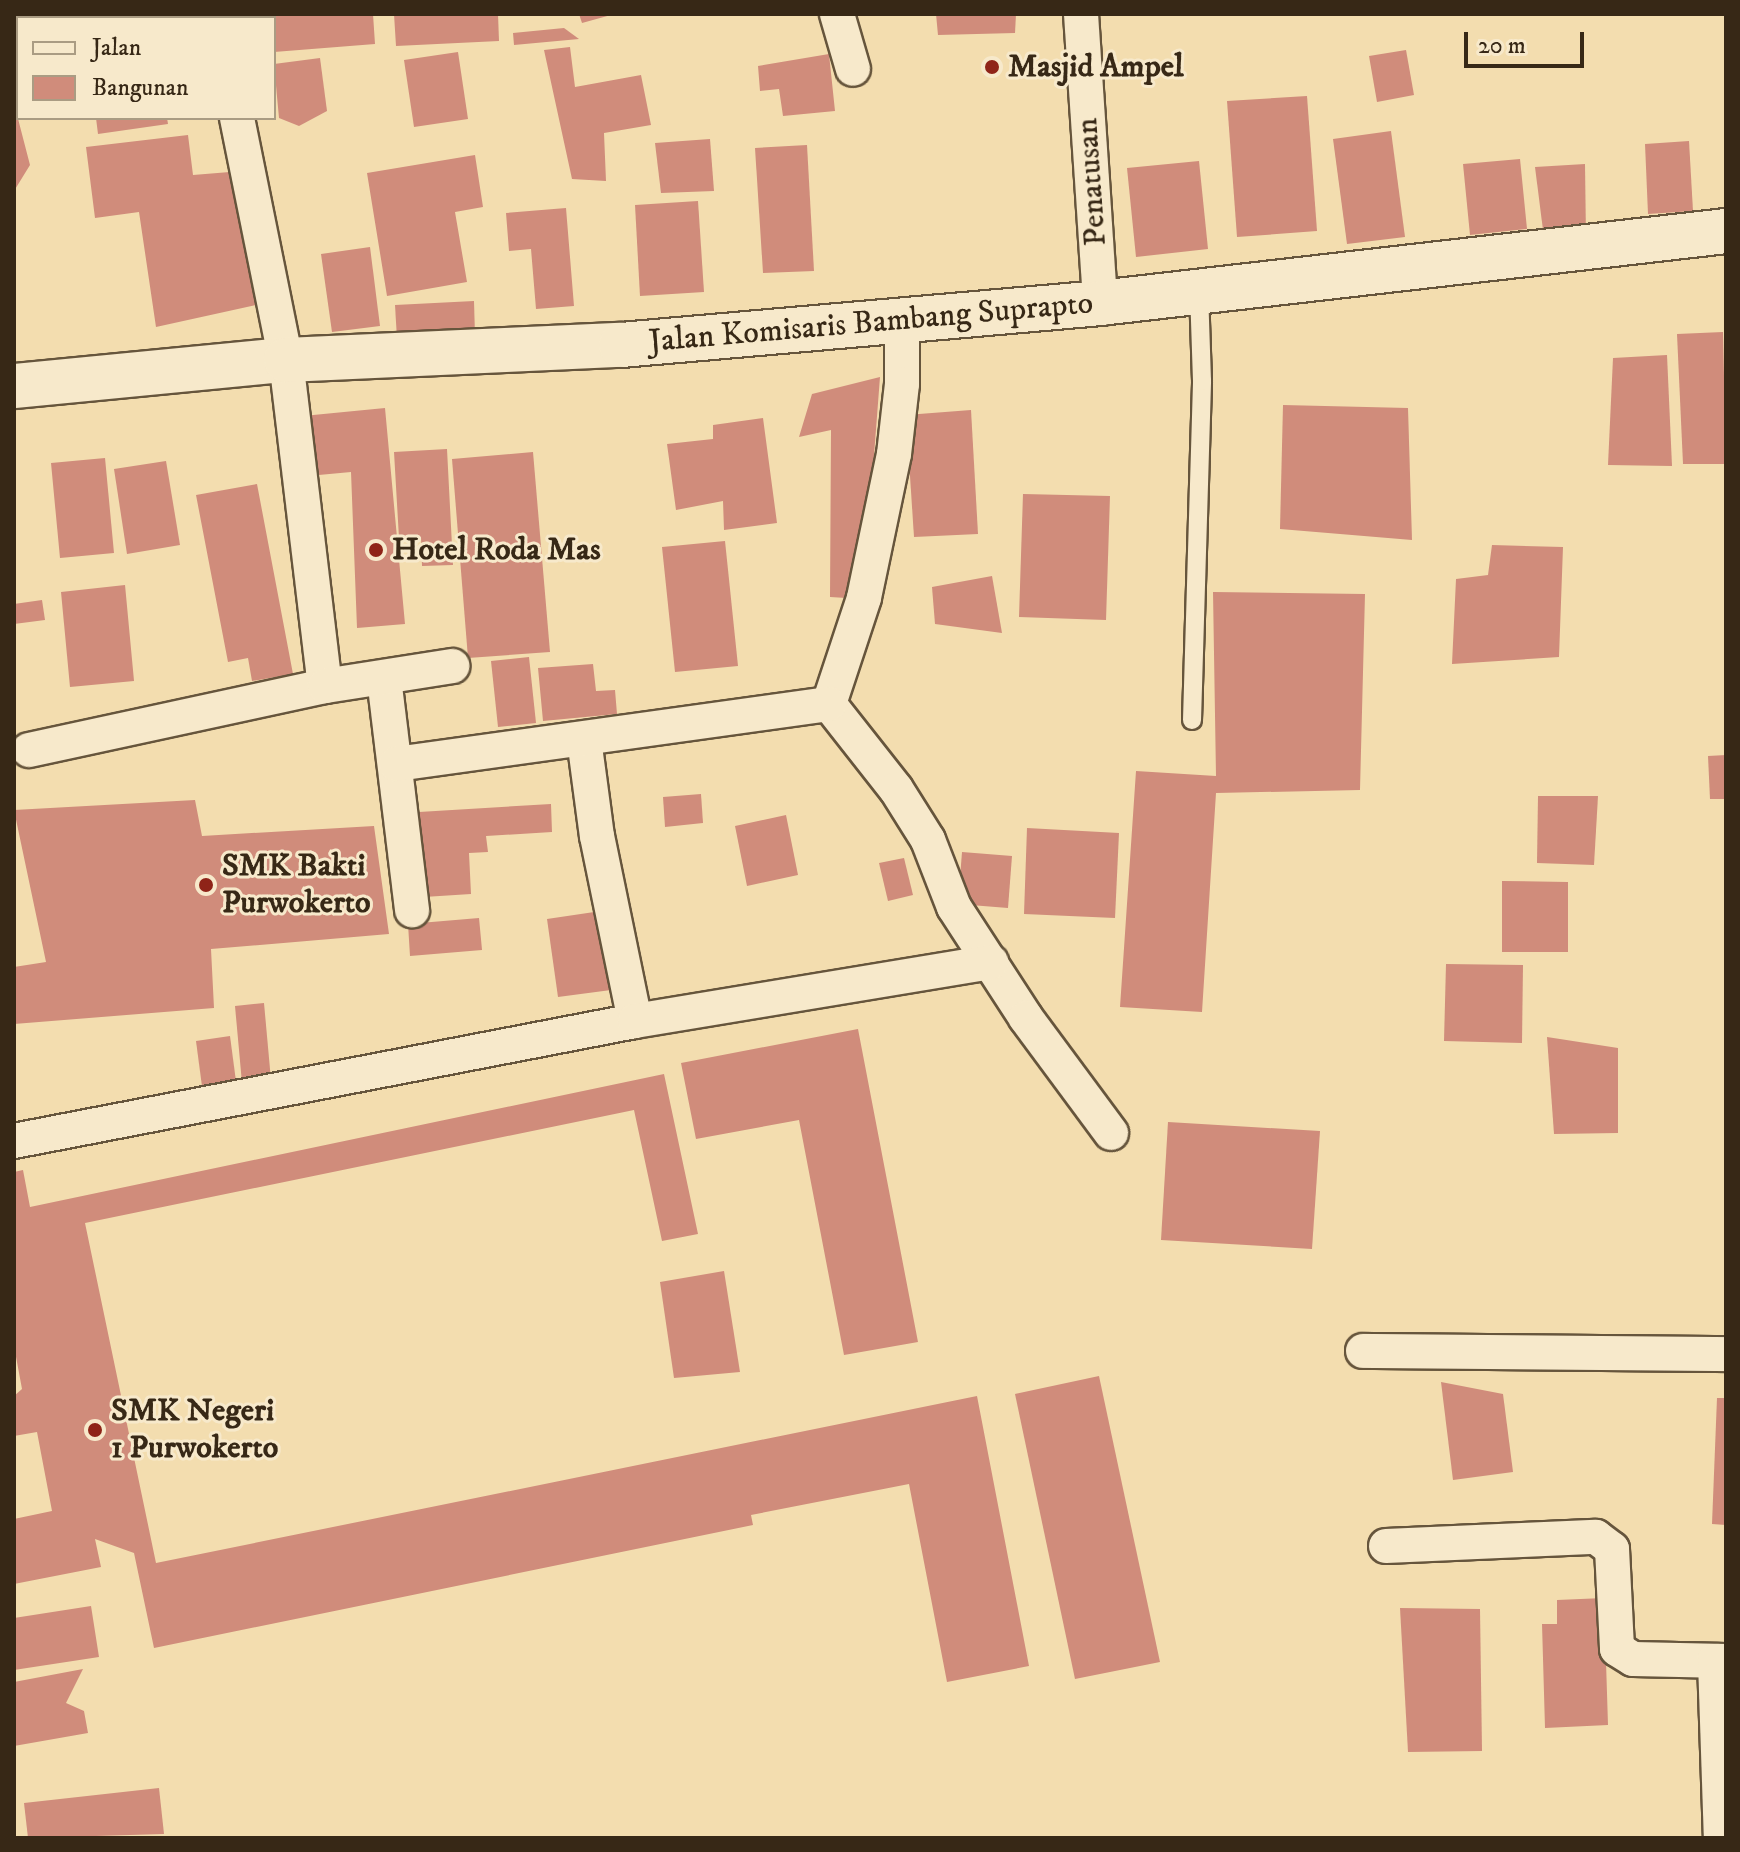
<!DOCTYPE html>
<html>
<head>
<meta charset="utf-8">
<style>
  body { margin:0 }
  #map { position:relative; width:1740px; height:1852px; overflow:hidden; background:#f3ddaf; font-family:"IM FELL DW Pica",serif }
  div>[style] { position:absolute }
  .building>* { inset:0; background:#d08c7b }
  .roads { filter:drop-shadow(2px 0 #66553c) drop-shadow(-2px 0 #66553c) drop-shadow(0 2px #66553c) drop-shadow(0 -2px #66553c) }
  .service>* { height:18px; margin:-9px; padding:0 9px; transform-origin:9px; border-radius:9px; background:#f7e9cb }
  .minor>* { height:34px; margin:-17px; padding:0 17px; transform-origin:17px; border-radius:17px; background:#f7e9cb }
  .secondary>* { height:44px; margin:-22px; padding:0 22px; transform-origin:22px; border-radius:22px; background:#f7e9cb }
  .dots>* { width:22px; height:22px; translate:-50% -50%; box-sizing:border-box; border:4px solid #f7e9cb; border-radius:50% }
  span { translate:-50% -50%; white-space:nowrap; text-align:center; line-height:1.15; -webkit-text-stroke:6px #f7e9cb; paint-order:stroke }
  .poi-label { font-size:32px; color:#372816; font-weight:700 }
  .left { translate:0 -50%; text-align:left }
  .street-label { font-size:32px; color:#372816 }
  .frame { position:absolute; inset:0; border:16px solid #372816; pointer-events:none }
  .legend { position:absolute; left:16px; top:16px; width:260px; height:104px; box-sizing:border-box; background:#f7e9cb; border:2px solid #aa9c83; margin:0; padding:10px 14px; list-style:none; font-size:24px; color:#372816 }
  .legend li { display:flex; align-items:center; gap:16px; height:40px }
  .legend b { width:40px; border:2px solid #aa9c83 }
  .scale { position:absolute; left:1464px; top:32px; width:120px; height:36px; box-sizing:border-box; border:4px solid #372816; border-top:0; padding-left:10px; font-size:24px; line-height:28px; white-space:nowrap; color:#372816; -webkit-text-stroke:6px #f7e9cb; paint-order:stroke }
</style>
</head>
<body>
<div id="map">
  <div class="building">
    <div style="clip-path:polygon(84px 14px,172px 14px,173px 18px,85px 18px)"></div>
    <div style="clip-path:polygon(265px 14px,373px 14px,375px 44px,274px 52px,274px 18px)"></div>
    <div style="clip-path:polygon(394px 14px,498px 14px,499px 41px,396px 46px)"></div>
    <div style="clip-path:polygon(579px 14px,611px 14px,611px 15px,582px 23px)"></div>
    <div style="clip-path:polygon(936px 14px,1016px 14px,1015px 33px,938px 35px)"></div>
    <div style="clip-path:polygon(564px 28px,579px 39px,514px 45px,513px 33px)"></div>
    <div style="clip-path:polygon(570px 47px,575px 87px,641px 75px,651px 125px,604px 133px,606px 181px,572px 179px,544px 50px)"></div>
    <div style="clip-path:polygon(1406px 50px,1414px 95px,1377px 102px,1369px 56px)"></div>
    <div style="clip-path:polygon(458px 52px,468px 119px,414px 127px,404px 60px)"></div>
    <div style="clip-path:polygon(829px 54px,835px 111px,783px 116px,779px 89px,760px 91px,758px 66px)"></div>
    <div style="clip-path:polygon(320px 58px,327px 111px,299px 126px,279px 118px,274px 64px)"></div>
    <div style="clip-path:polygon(14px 65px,16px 111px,30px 165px,14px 191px)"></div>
    <div style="clip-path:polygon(1307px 96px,1317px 231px,1237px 237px,1227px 101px)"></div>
    <div style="clip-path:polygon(96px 118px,167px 118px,168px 124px,98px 134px)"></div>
    <div style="clip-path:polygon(1391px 131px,1405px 237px,1347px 244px,1333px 139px)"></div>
    <div style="clip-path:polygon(188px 135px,193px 175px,242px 171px,269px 302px,156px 327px,139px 212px,95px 218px,86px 147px)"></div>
    <div style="clip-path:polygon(710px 139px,714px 191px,661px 193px,655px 143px)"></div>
    <div style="clip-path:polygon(1689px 141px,1693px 211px,1648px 214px,1645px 144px)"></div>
    <div style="clip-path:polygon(807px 145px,814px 271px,763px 273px,755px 148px)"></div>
    <div style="clip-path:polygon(475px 155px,483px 207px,455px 212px,467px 282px,387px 296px,367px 173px)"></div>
    <div style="clip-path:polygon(1520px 159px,1527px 229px,1470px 235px,1463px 164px)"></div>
    <div style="clip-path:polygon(1199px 161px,1208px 249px,1136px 257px,1127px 168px)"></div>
    <div style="clip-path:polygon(1585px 164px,1586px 239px,1544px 238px,1535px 167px)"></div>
    <div style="clip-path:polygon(698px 201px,704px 292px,640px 296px,635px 205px)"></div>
    <div style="clip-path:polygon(566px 208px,574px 306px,536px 309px,531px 249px,509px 251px,506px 213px)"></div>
    <div style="clip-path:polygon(370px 247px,380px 326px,332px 332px,321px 254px)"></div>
    <div style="clip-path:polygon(474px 301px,475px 336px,397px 339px,395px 305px)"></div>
    <div style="clip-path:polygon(1723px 332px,1726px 464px,1683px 464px,1677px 334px)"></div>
    <div style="clip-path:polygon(1667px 355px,1672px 466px,1608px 465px,1613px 358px)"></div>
    <div style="clip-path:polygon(880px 377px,863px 599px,830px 597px,831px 430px,799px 437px,812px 394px)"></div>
    <div style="clip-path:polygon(1283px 405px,1408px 408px,1412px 540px,1280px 529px)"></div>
    <div style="clip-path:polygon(385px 408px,405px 624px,357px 628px,351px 472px,308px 476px,303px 416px)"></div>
    <div style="clip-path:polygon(971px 410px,978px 534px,914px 537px,906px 415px)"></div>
    <div style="clip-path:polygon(763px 418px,777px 523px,724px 530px,723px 501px,676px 510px,667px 444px,713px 439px,713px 425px)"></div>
    <div style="clip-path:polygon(447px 449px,453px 565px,422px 566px,421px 537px,399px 538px,394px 452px)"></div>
    <div style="clip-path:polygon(533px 452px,550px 652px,468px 658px,452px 459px)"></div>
    <div style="clip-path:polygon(105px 458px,114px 553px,60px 558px,51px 463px)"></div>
    <div style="clip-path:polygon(166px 461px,180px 545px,127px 554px,114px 469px)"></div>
    <div style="clip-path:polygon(257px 484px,293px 674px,252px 681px,248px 658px,228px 662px,196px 495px)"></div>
    <div style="clip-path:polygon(1023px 494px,1110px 496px,1106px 620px,1019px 617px)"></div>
    <div style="clip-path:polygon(725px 541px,738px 666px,675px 672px,662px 547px)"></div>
    <div style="clip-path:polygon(1492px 545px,1563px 547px,1559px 657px,1452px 664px,1456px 579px,1488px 575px)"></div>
    <div style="clip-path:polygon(992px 576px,1002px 633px,935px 624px,932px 587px)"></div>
    <div style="clip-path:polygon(125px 585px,134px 681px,70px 687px,61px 592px)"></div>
    <div style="clip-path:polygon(1213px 592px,1365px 594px,1360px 790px,1216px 793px,1202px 1012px,1120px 1007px,1136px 771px,1216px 776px)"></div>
    <div style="clip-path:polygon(42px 600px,45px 620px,14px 624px,14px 604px)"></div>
    <div style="clip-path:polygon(529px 657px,536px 723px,498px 727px,491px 661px)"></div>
    <div style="clip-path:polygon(593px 664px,596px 691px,615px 690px,617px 714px,543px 721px,538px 668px)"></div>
    <div style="clip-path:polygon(1726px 755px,1726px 799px,1710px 799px,1708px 756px)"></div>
    <div style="clip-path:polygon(701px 794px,703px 823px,665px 827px,663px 797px)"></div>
    <div style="clip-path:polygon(1538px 796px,1598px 796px,1594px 865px,1537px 863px)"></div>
    <div style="clip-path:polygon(195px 800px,202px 836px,374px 826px,389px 934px,211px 949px,214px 1008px,14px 1024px,14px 967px,46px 962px,14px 810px)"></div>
    <div style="clip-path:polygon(551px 804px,552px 832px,486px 836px,488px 852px,469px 853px,471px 894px,424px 897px,419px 812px)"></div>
    <div style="clip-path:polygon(786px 815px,798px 875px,747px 886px,735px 826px)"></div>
    <div style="clip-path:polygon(1027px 828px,1119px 833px,1115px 918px,1024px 914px)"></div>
    <div style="clip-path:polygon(962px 852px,1012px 856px,1008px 908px,958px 904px)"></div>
    <div style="clip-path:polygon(904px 858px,913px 895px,888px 901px,879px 863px)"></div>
    <div style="clip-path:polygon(1502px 881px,1568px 882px,1568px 952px,1502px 952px)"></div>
    <div style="clip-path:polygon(601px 911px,611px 990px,558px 997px,547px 919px)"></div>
    <div style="clip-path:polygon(479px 918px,482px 950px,410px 956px,408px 924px)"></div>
    <div style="clip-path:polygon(1446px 964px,1523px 965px,1522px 1043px,1444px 1041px)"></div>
    <div style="clip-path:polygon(264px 1003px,271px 1080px,242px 1083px,235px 1006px)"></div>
    <div style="clip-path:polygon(858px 1029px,918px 1342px,844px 1355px,799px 1120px,696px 1139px,681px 1063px)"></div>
    <div style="clip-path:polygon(230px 1036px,237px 1089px,203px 1094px,196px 1041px)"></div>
    <div style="clip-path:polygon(1547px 1037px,1618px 1048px,1618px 1133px,1554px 1134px)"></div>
    <div style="clip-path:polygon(664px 1074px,698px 1234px,662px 1241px,634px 1110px,85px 1223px,156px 1563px,977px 1396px,1029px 1666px,947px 1682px,909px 1484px,751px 1515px,753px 1525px,154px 1648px,134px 1553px,95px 1539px,101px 1567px,14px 1584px,14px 1519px,52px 1511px,37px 1432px,14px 1436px,14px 1396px,22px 1389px,14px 1346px,14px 1172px,23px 1170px,30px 1207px)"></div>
    <div style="clip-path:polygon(1168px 1122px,1320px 1131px,1312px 1249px,1161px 1240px)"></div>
    <div style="clip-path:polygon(724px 1271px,740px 1372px,674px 1378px,660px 1282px)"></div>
    <div style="clip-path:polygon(1099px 1376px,1160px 1662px,1075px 1679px,1015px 1394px)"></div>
    <div style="clip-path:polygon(1441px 1382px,1503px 1394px,1513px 1472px,1453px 1480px)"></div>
    <div style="clip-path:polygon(1717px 1398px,1726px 1398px,1726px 1525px,1712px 1524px)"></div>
    <div style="clip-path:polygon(1604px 1598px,1608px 1725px,1545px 1728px,1542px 1624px,1557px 1624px,1557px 1600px)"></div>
    <div style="clip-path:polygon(91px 1606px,99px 1657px,14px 1670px,14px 1618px)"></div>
    <div style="clip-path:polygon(1400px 1608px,1480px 1609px,1482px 1751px,1408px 1752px)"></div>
    <div style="clip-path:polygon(83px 1669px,66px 1703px,84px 1711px,88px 1733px,14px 1746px,14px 1682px)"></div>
    <div style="clip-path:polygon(159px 1788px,164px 1834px,28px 1838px,24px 1803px)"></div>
  </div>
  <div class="roads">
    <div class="service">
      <div style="left:19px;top:14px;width:4px;rotate:76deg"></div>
      <div style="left:1192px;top:720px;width:339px;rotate:-88.3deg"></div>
      <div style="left:1202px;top:381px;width:90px;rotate:-91.9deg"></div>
    </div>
    <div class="minor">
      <div style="left:216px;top:14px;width:4px;rotate:76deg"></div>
      <div style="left:837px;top:14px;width:57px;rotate:73.8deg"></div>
      <div style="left:1081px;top:14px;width:290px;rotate:86.2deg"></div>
      <div style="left:237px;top:118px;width:247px;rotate:78.6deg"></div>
      <div style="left:286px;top:360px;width:328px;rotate:83.2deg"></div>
      <div style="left:902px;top:319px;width:65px;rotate:90deg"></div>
      <div style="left:902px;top:384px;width:70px;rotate:96.5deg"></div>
      <div style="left:894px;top:454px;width:147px;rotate:101.8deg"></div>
      <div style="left:864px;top:598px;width:112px;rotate:108.3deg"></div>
      <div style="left:829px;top:704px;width:108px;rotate:51.8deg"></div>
      <div style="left:896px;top:789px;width:60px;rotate:57.9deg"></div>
      <div style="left:928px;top:840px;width:72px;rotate:68.8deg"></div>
      <div style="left:954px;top:907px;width:132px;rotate:57deg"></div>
      <div style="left:1026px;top:1018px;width:143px;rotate:53.5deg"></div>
      <div style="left:384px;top:678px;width:234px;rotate:83.1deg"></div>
      <div style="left:584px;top:739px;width:98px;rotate:82.4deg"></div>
      <div style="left:597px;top:836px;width:189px;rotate:78.4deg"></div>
      <div style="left:29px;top:750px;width:303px;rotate:-12.2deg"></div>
      <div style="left:325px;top:686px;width:129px;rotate:-8.9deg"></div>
      <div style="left:396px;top:764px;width:437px;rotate:-7.9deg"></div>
      <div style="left:14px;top:1141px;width:632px;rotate:-10.94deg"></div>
      <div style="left:635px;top:1021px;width:361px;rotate:-9.4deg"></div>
      <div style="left:1363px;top:1351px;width:363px;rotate:0.5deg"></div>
      <div style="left:1386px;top:1546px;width:210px;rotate:-2.5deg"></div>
      <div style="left:1596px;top:1537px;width:20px;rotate:37deg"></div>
      <div style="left:1612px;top:1549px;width:100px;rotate:87.1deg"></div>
      <div style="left:1617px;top:1649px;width:19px;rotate:32deg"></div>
      <div style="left:1633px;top:1659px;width:93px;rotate:1.2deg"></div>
      <div style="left:1715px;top:1661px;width:177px;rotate:88.1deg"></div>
    </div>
    <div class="secondary">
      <div style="left:14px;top:386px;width:273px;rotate:-5.5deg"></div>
      <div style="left:286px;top:360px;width:335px;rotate:-2.6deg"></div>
      <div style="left:621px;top:345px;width:481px;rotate:-5deg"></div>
      <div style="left:1100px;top:303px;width:630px;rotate:-6.56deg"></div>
    </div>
  </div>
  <div class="dots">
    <div style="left:992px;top:67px;background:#8f2418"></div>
    <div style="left:376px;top:550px;background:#8f2418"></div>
    <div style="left:206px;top:885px;background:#8f2418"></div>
    <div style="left:95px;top:1430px;background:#8f2418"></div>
  </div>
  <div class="poi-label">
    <span class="left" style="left:1008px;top:67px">Masjid Ampel</span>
    <span class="left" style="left:392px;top:550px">Hotel Roda Mas</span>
    <span class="left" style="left:222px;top:885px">SMK Bakti<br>Purwokerto</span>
    <span class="left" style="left:111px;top:1430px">SMK Negeri<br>1 Purwokerto</span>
  </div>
  <div class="street-label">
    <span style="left:1092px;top:182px;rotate:-94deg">Penatusan</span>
    <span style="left:871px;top:323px;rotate:-5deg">Jalan Komisaris Bambang Suprapto</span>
  </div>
  <div class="frame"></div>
  <ul class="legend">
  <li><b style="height:10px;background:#f7e9cb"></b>Jalan</li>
  <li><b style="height:22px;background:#d08c7b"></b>Bangunan</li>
  </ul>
  <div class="scale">20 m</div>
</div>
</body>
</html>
